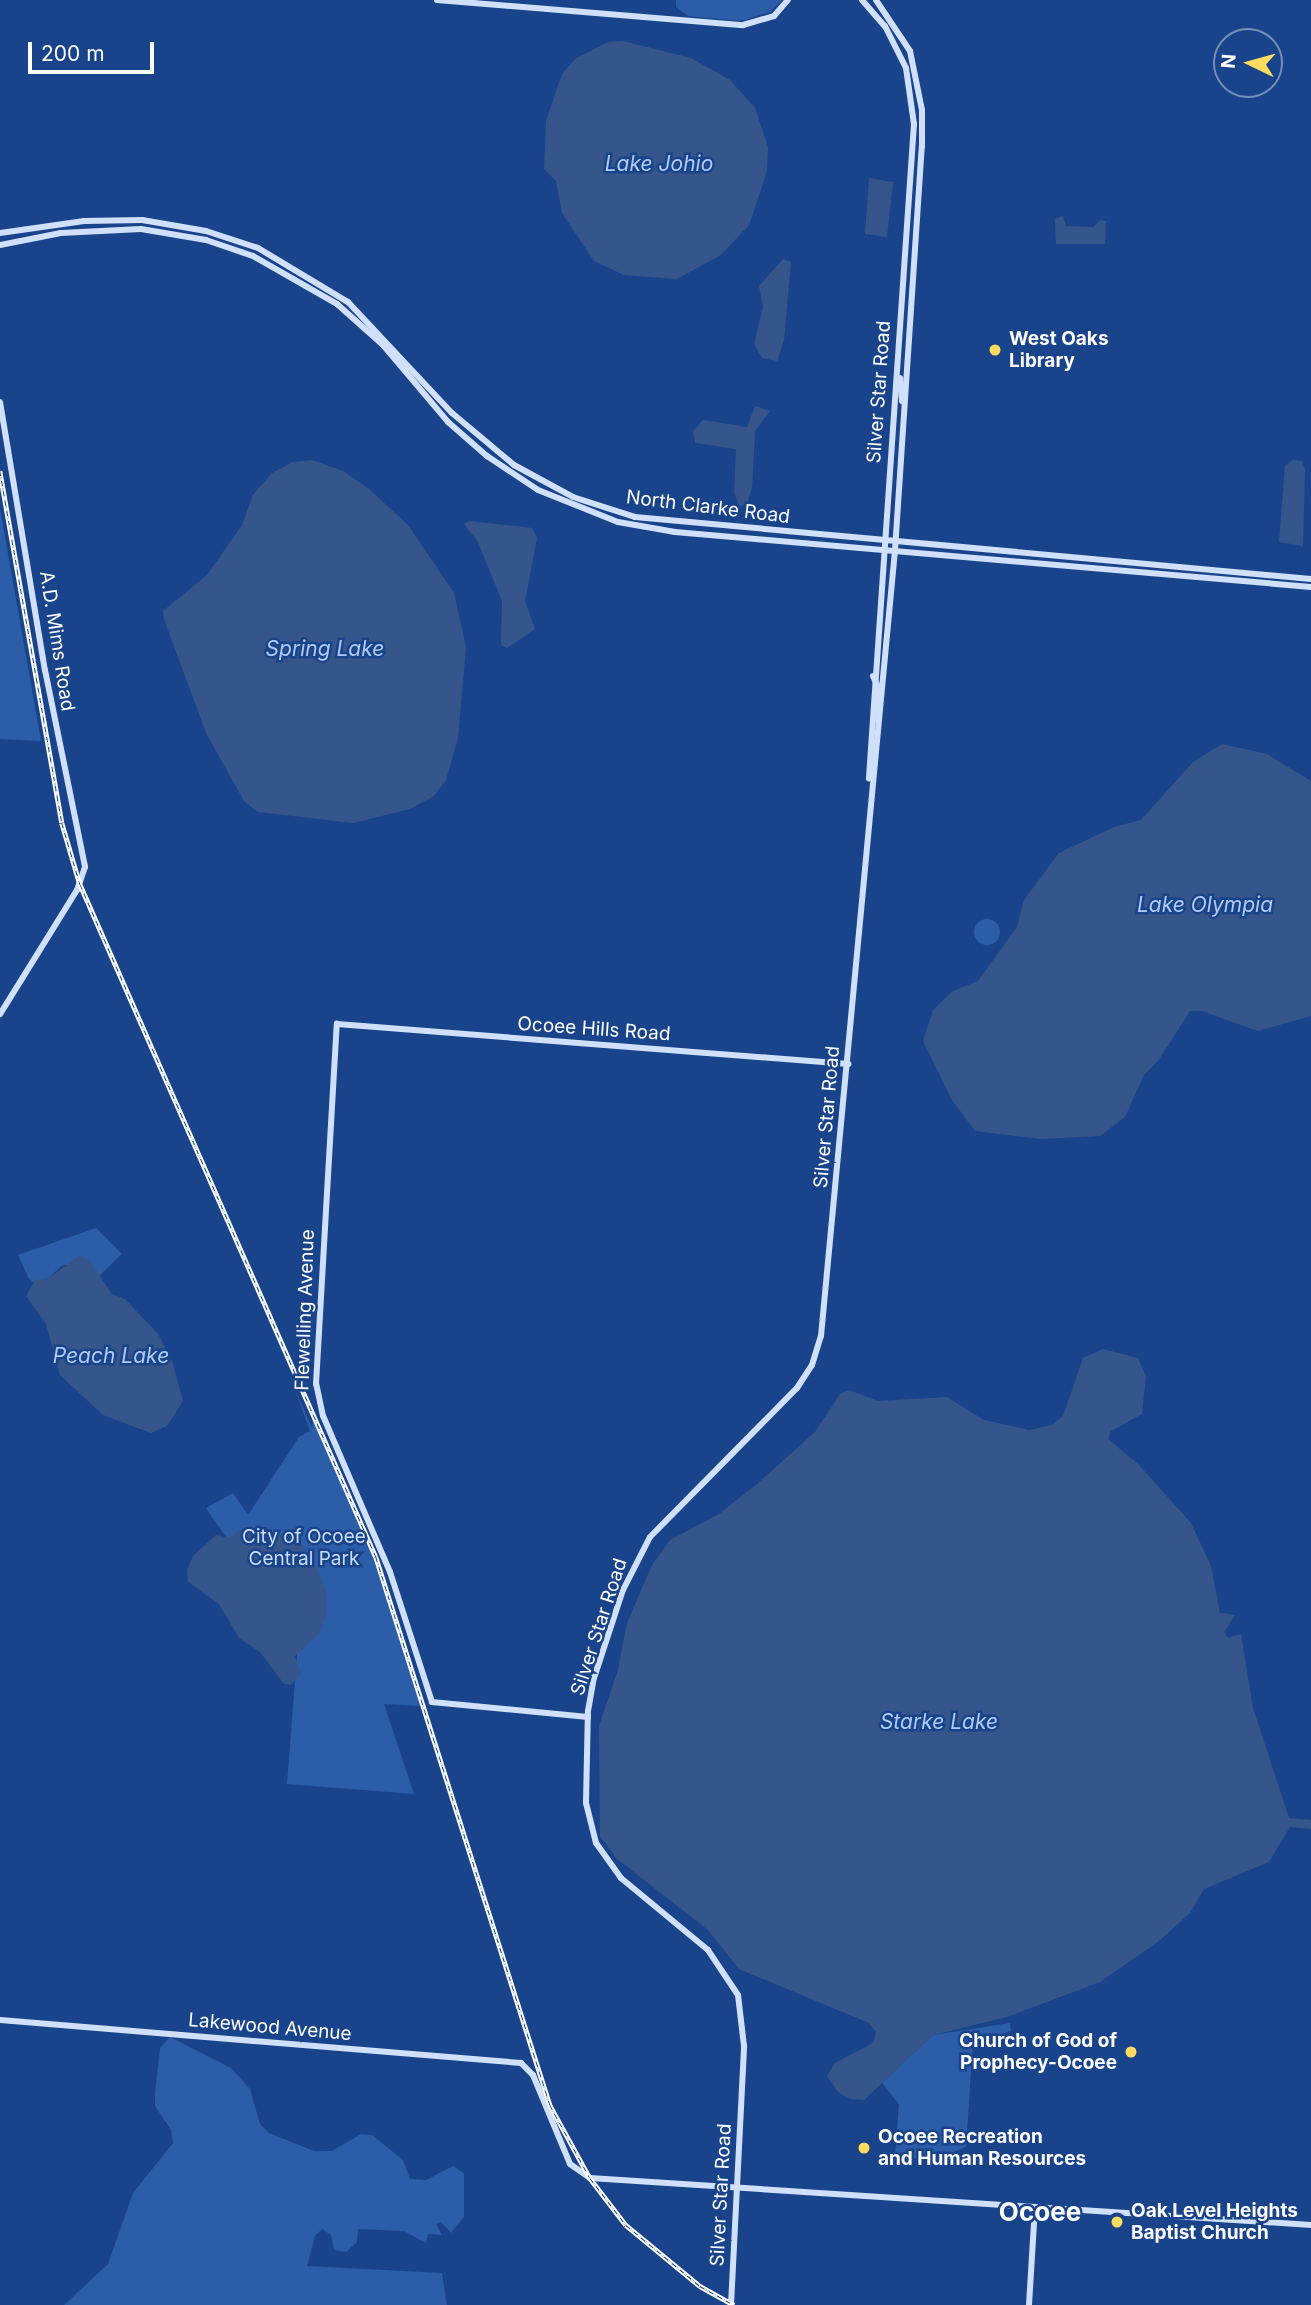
<!DOCTYPE html>
<html>
<head>
<meta charset="utf-8">
<style>
  body { margin:0 }
  #map { position:relative; width:1311px; height:2305px; overflow:hidden; background:#19448b; font-family:Inter,sans-serif }
  div>[style] { position:absolute }
  .green>* { inset:0; background:#2c5da9 }
  .round { border-radius:50% }
  .water>* { inset:0; background:#36568b }
  .secondary>* { height:6px; margin:-3px; padding:0 3px; transform-origin:3px; border-radius:3px; background:#d0e0fa }
  .rail>* { height:4.5px; margin-top:-2.25px; transform-origin:0; background:repeating-linear-gradient(90deg,#19448b 0 5px,#fff 0 10px); box-sizing:border-box; border-block:2px solid #fff }
  .dots>* { width:19px; height:19px; translate:-50% -50%; box-sizing:border-box; border:4px solid #19448b; border-radius:50% }
  span { translate:-50% -50%; white-space:nowrap; text-align:center; line-height:1.15; -webkit-text-stroke:5px #19448b; paint-order:stroke }
  .poi-label { font-size:19px; color:#fff; font-weight:700 }
  .left { translate:0 -50%; text-align:left }
  .right { translate:-100% -50%; text-align:right }
  .street-label { font-size:19px; color:#fff }
  .park-label { font-size:19px; color:#c9dcfa }
  .water-label { font-size:21px; color:#afcbf5; font-style:italic }
  .district-label { font-size:26px; color:#fff; font-weight:700 }
  .north { position:absolute; left:1213px; top:28px; width:70px; height:70px; box-sizing:border-box; background:#19448b; border:2px solid #758fb9; border-radius:50%; rotate:275deg; font-size:19px; font-weight:700; line-height:28px; text-align:center; color:#fff }
  .north::after { content:''; display:block; margin:auto; width:24px; height:32px; background:#ffdb60; clip-path:polygon(50% 0,100% 100%,50% 72%,0 100%) }
  .scale { position:absolute; left:28px; top:42px; width:126px; height:32px; box-sizing:border-box; border:4px solid #fff; border-top:0; padding-left:9px; font-size:21px; line-height:24px; white-space:nowrap; color:#fff; -webkit-text-stroke:5px #19448b; paint-order:stroke }
</style>
</head>
<body>
<div id="map">
  <div class="green">
    <div style="clip-path:polygon(676px 0,782px 0,770px 12px,741px 21px,688px 16px,676px 7px)"></div>
    <div style="clip-path:polygon(0 509px,41px 741px,0 739px)"></div>
    <div class="round" style="left:974px;top:919px;width:26px;height:26px"></div>
    <div style="clip-path:polygon(96px 1228px,122px 1254px,98px 1277px,89px 1260px,61px 1266px,49px 1278px,32px 1282px,28px 1277px,18px 1255px)"></div>
    <div style="clip-path:polygon(294px 1387px,312px 1428px,313px 1420px,370px 1549px,423px 1706px,384px 1704px,414px 1794px,287px 1784px,298px 1642px,206px 1508px,233px 1493px,248px 1515px,299px 1437px,310px 1431px)"></div>
    <div style="clip-path:polygon(1010px 2023px,1011px 2031px,973px 2043px,966px 2147px,935px 2160px,895px 2157px,899px 2104px,882px 2083px,933px 2035px)"></div>
    <div style="clip-path:polygon(170px 2037px,231px 2068px,250px 2089px,260px 2124px,269px 2133px,314px 2151px,332px 2151px,361px 2134px,372px 2135px,403px 2160px,410px 2179px,426px 2180px,453px 2166px,464px 2173px,464px 2217px,451px 2233px,441px 2222px,436px 2224px,442px 2235px,428px 2234px,426px 2243px,404px 2231px,358px 2229px,357px 2242px,346px 2252px,334px 2250px,331px 2235px,322px 2229px,315px 2236px,307px 2266px,442px 2273px,447px 2305px,64px 2305px,108px 2264px,133px 2193px,173px 2143px,171px 2130px,155px 2106px,155px 2093px,160px 2048px)"></div>
  </div>
  <div class="water">
    <div style="clip-path:polygon(623px 41px,691px 58px,730px 80px,755px 108px,768px 147px,767px 171px,749px 225px,721px 255px,677px 279px,624px 275px,594px 261px,562px 213px,556px 181px,544px 169px,546px 121px,562px 74px,575px 59px,608px 42px)"></div>
    <div style="clip-path:polygon(869px 178px,893px 182px,887px 237px,865px 234px)"></div>
    <div style="clip-path:polygon(1063px 216px,1066px 226px,1094px 227px,1100px 220px,1106px 221px,1105px 244px,1056px 244px,1055px 219px)"></div>
    <div style="clip-path:polygon(783px 259px,791px 262px,784px 340px,777px 361px,762px 358px,754px 344px,763px 307px,759px 286px)"></div>
    <div style="clip-path:polygon(755px 406px,770px 411px,755px 431px,752px 488px,747px 503px,740px 507px,734px 493px,736px 449px,695px 443px,693px 431px,703px 420px,747px 427px)"></div>
    <div style="clip-path:polygon(312px 460px,343px 471px,369px 489px,408px 525px,454px 593px,466px 647px,458px 738px,446px 780px,434px 796px,410px 809px,353px 823px,258px 812px,244px 801px,206px 733px,164px 619px,163px 611px,207px 575px,242px 525px,253px 495px,272px 473px,293px 462px)"></div>
    <div style="clip-path:polygon(1293px 460px,1302px 461px,1305px 470px,1303px 546px,1279px 542px,1285px 466px)"></div>
    <div style="clip-path:polygon(469px 521px,532px 528px,537px 538px,525px 601px,535px 629px,507px 648px,501px 645px,502px 601px,478px 542px,464px 524px)"></div>
    <div style="clip-path:polygon(1222px 744px,1267px 754px,1311px 781px,1311px 1016px,1258px 1031px,1202px 1011px,1190px 1011px,1158px 1061px,1144px 1075px,1125px 1117px,1100px 1136px,1042px 1139px,975px 1131px,952px 1100px,923px 1041px,933px 1010px,953px 991px,978px 981px,1017px 927px,1024px 900px,1059px 853px,1114px 827px,1141px 820px,1193px 762px)"></div>
    <div style="clip-path:polygon(80px 1255px,89px 1260px,112px 1294px,125px 1299px,158px 1334px,172px 1361px,183px 1401px,167px 1426px,151px 1433px,103px 1415px,60px 1375px,46px 1324px,26px 1296px,35px 1280px,49px 1278px)"></div>
    <div style="clip-path:polygon(1103px 1349px,1138px 1358px,1146px 1376px,1142px 1414px,1111px 1431px,1108px 1439px,1138px 1464px,1191px 1523px,1211px 1566px,1220px 1613px,1235px 1615px,1224px 1632px,1228px 1638px,1241px 1634px,1253px 1708px,1289px 1818px,1311px 1820px,1311px 1829px,1290px 1827px,1269px 1862px,1204px 1889px,1190px 1913px,1159px 1941px,1100px 1982px,1007px 2017px,933px 2035px,864px 2100px,850px 2099px,838px 2092px,827px 2076px,835px 2063px,873px 2043px,876px 2032px,869px 2023px,739px 1969px,708px 1930px,616px 1858px,600px 1836px,599px 1726px,618px 1670px,627px 1623px,652px 1565px,670px 1540px,719px 1514px,758px 1483px,815px 1432px,840px 1394px,849px 1390px,878px 1401px,947px 1397px,984px 1420px,1029px 1430px,1052px 1425px,1063px 1416px,1083px 1358px)"></div>
    <div style="clip-path:polygon(244px 1527px,297px 1539px,313px 1560px,326px 1591px,326px 1615px,319px 1634px,295px 1656px,301px 1674px,291px 1685px,284px 1684px,260px 1652px,239px 1638px,219px 1604px,188px 1582px,187px 1570px,193px 1556px,216px 1535px,229px 1538px)"></div>
  </div>
  <div class="secondary">
    <div style="left:437px;top:0;width:307px;rotate:4.7deg"></div>
    <div style="left:743px;top:25px;width:32px;rotate:-16deg"></div>
    <div style="left:774px;top:16px;width:21px;rotate:-49deg"></div>
    <div style="left:862px;top:0;width:35px;rotate:49deg"></div>
    <div style="left:885px;top:26px;width:47px;rotate:63.4deg"></div>
    <div style="left:906px;top:68px;width:57px;rotate:81.9deg"></div>
    <div style="left:914px;top:124px;width:656px;rotate:93.94deg"></div>
    <div style="left:0;top:233px;width:85px;rotate:-8.1deg"></div>
    <div style="left:84px;top:221px;width:58px;rotate:-1deg"></div>
    <div style="left:142px;top:220px;width:65px;rotate:9.8deg"></div>
    <div style="left:206px;top:231px;width:55px;rotate:18.1deg"></div>
    <div style="left:258px;top:248px;width:105px;rotate:31deg"></div>
    <div style="left:348px;top:302px;width:152px;rotate:46.9deg"></div>
    <div style="left:452px;top:413px;width:81px;rotate:40deg"></div>
    <div style="left:514px;top:465px;width:67px;rotate:28.5deg"></div>
    <div style="left:573px;top:497px;width:65px;rotate:17.9deg"></div>
    <div style="left:635px;top:517px;width:679px;rotate:5.24deg"></div>
    <div style="left:0;top:245px;width:62px;rotate:-11.1deg"></div>
    <div style="left:61px;top:233px;width:80px;rotate:-2.9deg"></div>
    <div style="left:141px;top:229px;width:66px;rotate:9.6deg"></div>
    <div style="left:206px;top:240px;width:50px;rotate:18.8deg"></div>
    <div style="left:253px;top:256px;width:97px;rotate:29.7deg"></div>
    <div style="left:337px;top:304px;width:62px;rotate:41.7deg"></div>
    <div style="left:383px;top:345px;width:101px;rotate:49.8deg"></div>
    <div style="left:448px;top:422px;width:52px;rotate:41.1deg"></div>
    <div style="left:487px;top:456px;width:61px;rotate:33.7deg"></div>
    <div style="left:538px;top:490px;width:86px;rotate:21.8deg"></div>
    <div style="left:618px;top:522px;width:58px;rotate:10deg"></div>
    <div style="left:675px;top:532px;width:638px;rotate:4.94deg"></div>
    <div style="left:900px;top:378px;width:23px;rotate:85deg"></div>
    <div style="left:0;top:402px;width:272px;rotate:80.5deg"></div>
    <div style="left:45px;top:670px;width:201px;rotate:78.5deg"></div>
    <div style="left:85px;top:867px;width:24px;rotate:109deg"></div>
    <div style="left:77px;top:890px;width:146px;rotate:121.8deg"></div>
    <div style="left:873px;top:676px;width:10px;rotate:66deg"></div>
    <div style="left:877px;top:685px;width:31px;rotate:94deg"></div>
    <div style="left:588px;top:1717px;width:157px;rotate:-174.5deg"></div>
    <div style="left:432px;top:1702px;width:137px;rotate:-107.9deg"></div>
    <div style="left:390px;top:1572px;width:170px;rotate:-113.2deg"></div>
    <div style="left:323px;top:1416px;width:33px;rotate:-102deg"></div>
    <div style="left:316px;top:1384px;width:361px;rotate:-86.7deg"></div>
    <div style="left:337px;top:1024px;width:513px;rotate:4.48deg"></div>
    <div style="left:0;top:2020px;width:523px;rotate:4.72deg"></div>
    <div style="left:521px;top:2063px;width:17px;rotate:45deg"></div>
    <div style="left:533px;top:2075px;width:96px;rotate:67.4deg"></div>
    <div style="left:570px;top:2164px;width:24px;rotate:35deg"></div>
    <div style="left:590px;top:2178px;width:723px;rotate:3.73deg"></div>
    <div style="left:731px;top:2305px;width:259px;rotate:-87.1deg"></div>
    <div style="left:744px;top:2046px;width:51px;rotate:-96.7deg"></div>
    <div style="left:738px;top:1995px;width:54px;rotate:-123.7deg"></div>
    <div style="left:708px;top:1950px;width:113px;rotate:-140.4deg"></div>
    <div style="left:621px;top:1878px;width:43px;rotate:-125.5deg"></div>
    <div style="left:596px;top:1843px;width:41px;rotate:-104deg"></div>
    <div style="left:586px;top:1803px;width:92px;rotate:-88.8deg"></div>
    <div style="left:588px;top:1711px;width:34px;rotate:-80deg"></div>
    <div style="left:594px;top:1678px;width:93px;rotate:-71.8deg"></div>
    <div style="left:623px;top:1590px;width:59px;rotate:-63deg"></div>
    <div style="left:650px;top:1537px;width:209px;rotate:-45.4deg"></div>
    <div style="left:797px;top:1388px;width:27px;rotate:-57deg"></div>
    <div style="left:812px;top:1365px;width:30px;rotate:-73deg"></div>
    <div style="left:821px;top:1336px;width:789px;rotate:-84.62deg"></div>
    <div style="left:895px;top:550px;width:405px;rotate:-86.2deg"></div>
    <div style="left:922px;top:146px;width:36px;rotate:-90deg"></div>
    <div style="left:922px;top:110px;width:60px;rotate:-101.5deg"></div>
    <div style="left:910px;top:51px;width:61px;rotate:-123.7deg"></div>
    <div style="left:1029px;top:2305px;width:98px;rotate:-86.5deg"></div>
  </div>
  <div class="rail">
    <div style="left:0;top:471px;width:357px;rotate:80deg"></div>
    <div style="left:62px;top:823px;width:64px;rotate:73.6deg"></div>
    <div style="left:80px;top:884px;width:735px;rotate:66.26deg"></div>
    <div style="left:376px;top:1557px;width:575px;rotate:72.38deg"></div>
    <div style="left:550px;top:2105px;width:83px;rotate:61.3deg"></div>
    <div style="left:590px;top:2178px;width:59px;rotate:52.5deg"></div>
    <div style="left:626px;top:2225px;width:96px;rotate:39.5deg"></div>
    <div style="left:700px;top:2286px;width:39px;rotate:29deg"></div>
  </div>
  <div class="dots">
    <div style="left:995px;top:350px;background:#ffdb60"></div>
    <div style="left:1131px;top:2052px;background:#ffdb60"></div>
    <div style="left:864px;top:2148px;background:#ffdb60"></div>
    <div style="left:1117px;top:2222px;background:#ffdb60"></div>
  </div>
  <div class="poi-label">
    <span class="left" style="left:1009px;top:350px">West Oaks<br>Library</span>
    <span class="right" style="left:1117px;top:2052px">Church of God of<br>Prophecy-Ocoee</span>
    <span class="left" style="left:878px;top:2148px">Ocoee Recreation<br>and Human Resources</span>
    <span class="left" style="left:1131px;top:2222px">Oak Level Heights<br>Baptist Church</span>
  </div>
  <div class="street-label">
    <span style="left:879px;top:392px;rotate:-86deg">Silver Star Road</span>
    <span style="left:708px;top:507px;rotate:7deg">North Clarke Road</span>
    <span style="left:57px;top:641px;rotate:81deg">A.D. Mims Road</span>
    <span style="left:594px;top:1029px;rotate:4deg">Ocoee Hills Road</span>
    <span style="left:827px;top:1117px;rotate:-85deg">Silver Star Road</span>
    <span style="left:305px;top:1310px;rotate:-88deg">Flewelling Avenue</span>
    <span style="left:599px;top:1627px;rotate:-72deg">Silver Star Road</span>
    <span style="left:270px;top:2027px;rotate:5deg">Lakewood Avenue</span>
    <span style="left:721px;top:2195px;rotate:-87deg">Silver Star Road</span>
  </div>
  <div class="park-label">
    <span style="left:304px;top:1548px">City of Ocoee<br>Central Park</span>
  </div>
  <div class="water-label">
    <span style="left:659px;top:164px">Lake Johio</span>
    <span style="left:325px;top:649px">Spring Lake</span>
    <span style="left:1205px;top:905px">Lake Olympia</span>
    <span style="left:111px;top:1356px">Peach Lake</span>
    <span style="left:939px;top:1722px">Starke Lake</span>
  </div>
  <div class="district-label">
    <span style="left:1040px;top:2212px">Ocoee</span>
  </div>
  <div class="north">N</div>
  <div class="scale">200 m</div>
</div>
</body>
</html>
